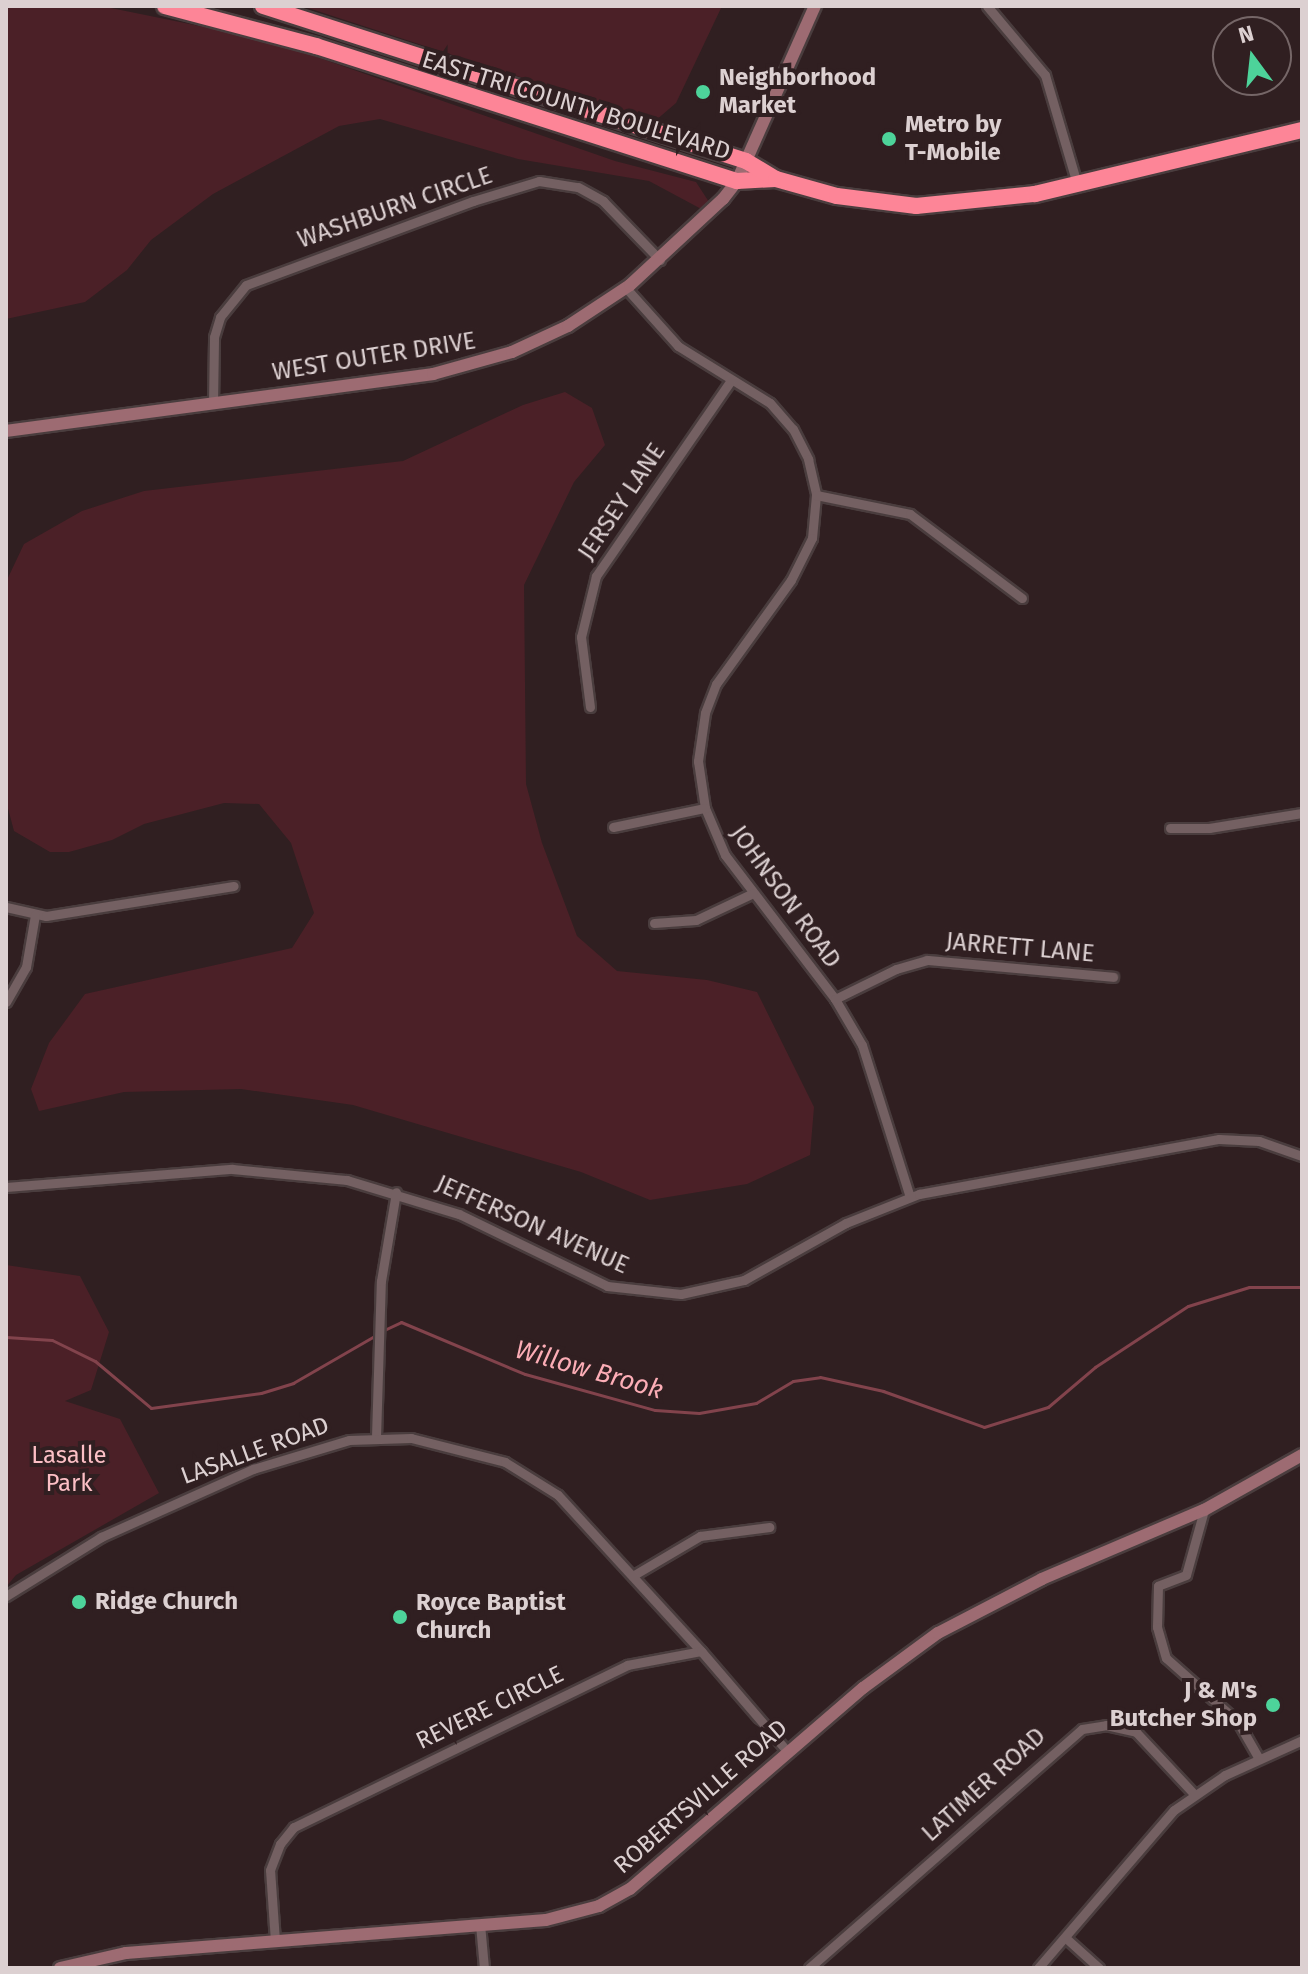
<!DOCTYPE html>
<html>
<head>
<meta charset="utf-8">
<style>
  body { margin:0 }
  #map { position:relative; width:1308px; height:1974px; overflow:hidden; background:#301f21; font-family:"Fira Sans",sans-serif }
  div>[style] { position:absolute }
  .green>* { inset:0; background:#4b2027 }
  .stream>* { height:3px; margin:-1.5px; padding:0 1.5px; transform-origin:1.5px; border-radius:1.5px; background:#82434c }
  .roads { filter:drop-shadow(2px 0 #4a3d3e) drop-shadow(-2px 0 #4a3d3e) drop-shadow(0 2px #4a3d3e) drop-shadow(0 -2px #4a3d3e) }
  .street>* { height:9px; margin:-4.5px; padding:0 4.5px; transform-origin:4.5px; border-radius:4.5px; background:#746062 }
  .secondary>* { height:12px; margin:-6px; padding:0 6px; transform-origin:6px; border-radius:6px; background:#9d6b72 }
  .highway>* { height:16px; margin:-8px; padding:0 8px; transform-origin:8px; border-radius:8px; background:#fd8597 }
  .dots>* { width:22px; height:22px; translate:-50% -50%; box-sizing:border-box; border:4px solid #301f21; border-radius:50% }
  span { translate:-50% -50%; white-space:nowrap; text-align:center; line-height:1.15; -webkit-text-stroke:8px #301f21; paint-order:stroke }
  .poi-label { font-size:24px; color:#dcd0d1; font-weight:700 }
  .left { translate:0 -50%; text-align:left }
  .right { translate:-100% -50%; text-align:right }
  .street-label { font-size:24px; color:#dcd0d1 }
  .park-label { font-size:24px; color:#fcbfc5 }
  .water-label { font-size:26px; color:#fcadb6; font-style:italic }
  .frame { position:absolute; inset:0; border:8px solid #dcd0d1; pointer-events:none }
  .north { position:absolute; left:1212px; top:16px; width:80px; height:80px; box-sizing:border-box; background:#301f21; border:2px solid #756667; border-radius:50%; rotate:345deg; font-size:22px; font-weight:700; line-height:32px; text-align:center; color:#dcd0d1 }
  .north::after { content:''; display:block; margin:auto; width:28px; height:36px; background:#4dd39a; clip-path:polygon(50% 0,100% 100%,50% 72%,0 100%) }
</style>
</head>
<body>
<div id="map">
  <div class="green">
    <div style="clip-path:polygon(6px 6px,101px 6px,268px 40px,615px 161px,696px 182px,709px 202px,705px 211px,649px 181px,518px 159px,380px 119px,339px 126px,213px 194px,151px 240px,127px 270px,85px 302px,6px 319px)"></div>
    <div style="clip-path:polygon(302px 6px,722px 6px,676px 103px,655px 121px)"></div>
    <div style="clip-path:polygon(565px 392px,592px 408px,605px 445px,574px 482px,524px 585px,526px 784px,542px 843px,577px 936px,617px 971px,707px 980px,757px 992px,814px 1107px,810px 1155px,747px 1184px,650px 1200px,581px 1172px,353px 1105px,241px 1089px,124px 1092px,39px 1111px,31px 1089px,49px 1043px,85px 994px,292px 948px,314px 913px,291px 843px,259px 804px,224px 803px,144px 824px,112px 840px,69px 852px,50px 852px,14px 831px,6px 801px,6px 582px,24px 544px,82px 511px,144px 491px,403px 461px,523px 405px)"></div>
    <div style="clip-path:polygon(6px 1265px,80px 1276px,109px 1332px,91px 1390px,65px 1401px,120px 1419px,159px 1493px,16px 1575px,6px 1587px)"></div>
  </div>
  <div class="stream">
    <div style="left:382px;top:1331px;width:21px;rotate:-25deg"></div>
    <div style="left:401px;top:1322px;width:134px;rotate:22.8deg"></div>
    <div style="left:525px;top:1374px;width:135px;rotate:15.5deg"></div>
    <div style="left:655px;top:1410px;width:44px;rotate:3.9deg"></div>
    <div style="left:699px;top:1413px;width:58px;rotate:-10deg"></div>
    <div style="left:756px;top:1403px;width:43px;rotate:-30.7deg"></div>
    <div style="left:793px;top:1381px;width:27px;rotate:-8deg"></div>
    <div style="left:820px;top:1377px;width:65px;rotate:12.5deg"></div>
    <div style="left:883px;top:1391px;width:107px;rotate:19.6deg"></div>
    <div style="left:984px;top:1427px;width:67px;rotate:-17.4deg"></div>
    <div style="left:1048px;top:1407px;width:62px;rotate:-40.4deg"></div>
    <div style="left:1095px;top:1367px;width:111px;rotate:-33.3deg"></div>
    <div style="left:1188px;top:1306px;width:64px;rotate:-17.3deg"></div>
    <div style="left:1249px;top:1287px;width:53px"></div>
    <div style="left:6px;top:1337px;width:46px;rotate:3.7deg"></div>
    <div style="left:52px;top:1340px;width:48px;rotate:26deg"></div>
    <div style="left:95px;top:1361px;width:73px;rotate:40deg"></div>
    <div style="left:151px;top:1408px;width:111px;rotate:-7.8deg"></div>
    <div style="left:261px;top:1393px;width:34px;rotate:-17deg"></div>
    <div style="left:293px;top:1383px;width:96px;rotate:-30deg"></div>
  </div>
  <div class="roads">
    <div class="street">
      <div style="left:987px;top:6px;width:90px;rotate:50deg"></div>
      <div style="left:1045px;top:75px;width:114px;rotate:73.6deg"></div>
      <div style="left:626px;top:288px;width:78px;rotate:48.1deg"></div>
      <div style="left:678px;top:346px;width:108px;rotate:31.8deg"></div>
      <div style="left:770px;top:403px;width:35px;rotate:49deg"></div>
      <div style="left:793px;top:429px;width:34px;rotate:63deg"></div>
      <div style="left:808px;top:459px;width:37px;rotate:77deg"></div>
      <div style="left:816px;top:495px;width:43px;rotate:95.3deg"></div>
      <div style="left:812px;top:538px;width:47px;rotate:116.6deg"></div>
      <div style="left:791px;top:580px;width:128px;rotate:125.8deg"></div>
      <div style="left:716px;top:684px;width:31px;rotate:111deg"></div>
      <div style="left:705px;top:713px;width:49px;rotate:98.3deg"></div>
      <div style="left:698px;top:761px;width:48px;rotate:81.5deg"></div>
      <div style="left:705px;top:808px;width:51px;rotate:66.9deg"></div>
      <div style="left:725px;top:855px;width:181px;rotate:52.6deg"></div>
      <div style="left:835px;top:999px;width:53px;rotate:59.6deg"></div>
      <div style="left:862px;top:1045px;width:159px;rotate:72.5deg"></div>
      <div style="left:213px;top:404px;width:67px;rotate:-89.1deg"></div>
      <div style="left:214px;top:337px;width:21px;rotate:-73deg"></div>
      <div style="left:220px;top:317px;width:41px;rotate:-50.9deg"></div>
      <div style="left:246px;top:285px;width:242px;rotate:-20.3deg"></div>
      <div style="left:473px;top:201px;width:69px;rotate:-16.9deg"></div>
      <div style="left:539px;top:181px;width:39px;rotate:9deg"></div>
      <div style="left:578px;top:187px;width:29px;rotate:29deg"></div>
      <div style="left:603px;top:201px;width:82px;rotate:46deg"></div>
      <div style="left:816px;top:495px;width:96px;rotate:11.4deg"></div>
      <div style="left:910px;top:514px;width:140px;rotate:36.9deg"></div>
      <div style="left:590px;top:707px;width:71px;rotate:-97.3deg"></div>
      <div style="left:581px;top:637px;width:63px;rotate:-76.2deg"></div>
      <div style="left:596px;top:576px;width:238px;rotate:-55.4deg"></div>
      <div style="left:613px;top:827px;width:94px;rotate:-11.7deg"></div>
      <div style="left:1170px;top:828px;width:39px"></div>
      <div style="left:1209px;top:828px;width:94px;rotate:-9.2deg"></div>
      <div style="left:6px;top:907px;width:41px;rotate:12.7deg"></div>
      <div style="left:46px;top:916px;width:190px;rotate:-9.1deg"></div>
      <div style="left:654px;top:923px;width:42px;rotate:-4.1deg"></div>
      <div style="left:696px;top:920px;width:63px;rotate:-25.3deg"></div>
      <div style="left:835px;top:999px;width:68px;rotate:-26.2deg"></div>
      <div style="left:896px;top:969px;width:32px;rotate:-16deg"></div>
      <div style="left:927px;top:960px;width:187px;rotate:5.2deg"></div>
      <div style="left:6px;top:1002px;width:40px;rotate:-60.3deg"></div>
      <div style="left:26px;top:967px;width:53px;rotate:-80.2deg"></div>
      <div style="left:6px;top:1187px;width:227px;rotate:-4.6deg"></div>
      <div style="left:232px;top:1169px;width:116px;rotate:5.5deg"></div>
      <div style="left:347px;top:1180px;width:117px;rotate:16.9deg"></div>
      <div style="left:459px;top:1214px;width:165px;rotate:25.9deg"></div>
      <div style="left:607px;top:1286px;width:74px;rotate:6.2deg"></div>
      <div style="left:681px;top:1294px;width:65px;rotate:-12.5deg"></div>
      <div style="left:744px;top:1280px;width:117px;rotate:-29.2deg"></div>
      <div style="left:846px;top:1223px;width:79px;rotate:-21.7deg"></div>
      <div style="left:919px;top:1194px;width:305px;rotate:-10.4deg"></div>
      <div style="left:1219px;top:1139px;width:40px;rotate:2.9deg"></div>
      <div style="left:1259px;top:1141px;width:46px;rotate:19.2deg"></div>
      <div style="left:376px;top:1437px;width:156px;rotate:-88.2deg"></div>
      <div style="left:381px;top:1281px;width:90px;rotate:-80.4deg"></div>
      <div style="left:1204px;top:1510px;width:67px;rotate:105.5deg"></div>
      <div style="left:1186px;top:1575px;width:30px;rotate:159deg"></div>
      <div style="left:1158px;top:1586px;width:41px;rotate:91.4deg"></div>
      <div style="left:1157px;top:1627px;width:32px;rotate:74deg"></div>
      <div style="left:1166px;top:1658px;width:96px;rotate:41.6deg"></div>
      <div style="left:1238px;top:1722px;width:40px;rotate:60.3deg"></div>
      <div style="left:634px;top:1575px;width:77px;rotate:-30.6deg"></div>
      <div style="left:700px;top:1536px;width:70px;rotate:-7.4deg"></div>
      <div style="left:6px;top:1596px;width:112px;rotate:-31.8deg"></div>
      <div style="left:101px;top:1537px;width:167px;rotate:-24.1deg"></div>
      <div style="left:253px;top:1469px;width:100px;rotate:-16.8deg"></div>
      <div style="left:349px;top:1440px;width:62px;rotate:-1.8deg"></div>
      <div style="left:411px;top:1438px;width:97px;rotate:14.3deg"></div>
      <div style="left:505px;top:1462px;width:62px;rotate:31.9deg"></div>
      <div style="left:558px;top:1495px;width:212px;rotate:47.5deg"></div>
      <div style="left:480px;top:1924px;width:44px;rotate:84.8deg"></div>
      <div style="left:1068px;top:1940px;width:42px;rotate:42.1deg"></div>
      <div style="left:275px;top:1941px;width:71px;rotate:-94deg"></div>
      <div style="left:270px;top:1870px;width:28px;rotate:-69deg"></div>
      <div style="left:280px;top:1844px;width:22px;rotate:-51deg"></div>
      <div style="left:294px;top:1827px;width:370px;rotate:-25.9deg"></div>
      <div style="left:627px;top:1665px;width:75px;rotate:-10.7deg"></div>
      <div style="left:701px;top:1651px;width:133px;rotate:49.3deg"></div>
      <div style="left:809px;top:1968px;width:363px;rotate:-41.2deg"></div>
      <div style="left:1082px;top:1729px;width:24px;rotate:-9deg"></div>
      <div style="left:1106px;top:1725px;width:31px;rotate:13deg"></div>
      <div style="left:1136px;top:1732px;width:86px;rotate:46.9deg"></div>
      <div style="left:1038px;top:1968px;width:208px;rotate:-49.3deg"></div>
      <div style="left:1174px;top:1810px;width:62px;rotate:-34.5deg"></div>
      <div style="left:1225px;top:1775px;width:85px;rotate:-24.4deg"></div>
    </div>
    <div class="secondary">
      <div style="left:6px;top:431px;width:431px;rotate:-7.6deg"></div>
      <div style="left:433px;top:374px;width:82px;rotate:-15.6deg"></div>
      <div style="left:512px;top:352px;width:62px;rotate:-24.9deg"></div>
      <div style="left:568px;top:326px;width:74px;rotate:-33.5deg"></div>
      <div style="left:630px;top:285px;width:127px;rotate:-42.8deg"></div>
      <div style="left:723px;top:199px;width:23px;rotate:-52deg"></div>
      <div style="left:737px;top:181px;width:192px;rotate:-66deg"></div>
      <div style="left:60px;top:1968px;width:68px;rotate:-12.8deg"></div>
      <div style="left:126px;top:1953px;width:421px;rotate:-4.5deg"></div>
      <div style="left:546px;top:1920px;width:55px;rotate:-14.8deg"></div>
      <div style="left:599px;top:1906px;width:35px;rotate:-29deg"></div>
      <div style="left:630px;top:1889px;width:308px;rotate:-40.8deg"></div>
      <div style="left:863px;top:1688px;width:93px;rotate:-36.3deg"></div>
      <div style="left:938px;top:1633px;width:117px;rotate:-27.4deg"></div>
      <div style="left:1042px;top:1579px;width:176px;rotate:-23.1deg"></div>
      <div style="left:1204px;top:1510px;width:112px;rotate:-29.3deg"></div>
    </div>
    <div class="highway">
      <div style="left:165px;top:6px;width:156px;rotate:14.8deg"></div>
      <div style="left:316px;top:46px;width:442px;rotate:17.8deg"></div>
      <div style="left:737px;top:181px;width:38px;rotate:-3deg"></div>
      <div style="left:263px;top:6px;width:507px;rotate:17.79deg"></div>
      <div style="left:746px;top:161px;width:35px;rotate:31deg"></div>
      <div style="left:776px;top:179px;width:63px;rotate:15.6deg"></div>
      <div style="left:837px;top:196px;width:80px;rotate:7.2deg"></div>
      <div style="left:916px;top:206px;width:120px;rotate:-5.8deg"></div>
      <div style="left:1035px;top:194px;width:275px;rotate:-13.5deg"></div>
    </div>
  </div>
  <div class="dots">
    <div style="left:703px;top:92px;background:#4dd39a"></div>
    <div style="left:889px;top:139px;background:#4dd39a"></div>
    <div style="left:79px;top:1602px;background:#4dd39a"></div>
    <div style="left:400px;top:1617px;background:#4dd39a"></div>
    <div style="left:1273px;top:1705px;background:#4dd39a"></div>
  </div>
  <div class="poi-label">
    <span class="left" style="left:719px;top:92px">Neighborhood<br>Market</span>
    <span class="left" style="left:905px;top:139px">Metro by<br>T-Mobile</span>
    <span class="left" style="left:95px;top:1602px">Ridge Church</span>
    <span class="left" style="left:416px;top:1617px">Royce Baptist<br>Church</span>
    <span class="right" style="left:1257px;top:1705px">J &amp; M's<br>Butcher Shop</span>
  </div>
  <div class="street-label">
    <span style="left:576px;top:106px;rotate:17deg">EAST TRI COUNTY BOULEVARD</span>
    <span style="left:395px;top:208px;rotate:-19deg">WASHBURN CIRCLE</span>
    <span style="left:374px;top:357px;rotate:-9deg">WEST OUTER DRIVE</span>
    <span style="left:622px;top:502px;rotate:-56deg">JERSEY LANE</span>
    <span style="left:785px;top:897px;rotate:54deg">JOHNSON ROAD</span>
    <span style="left:1020px;top:948px;rotate:5deg">JARRETT LANE</span>
    <span style="left:532px;top:1225px;rotate:24deg">JEFFERSON AVENUE</span>
    <span style="left:255px;top:1451px;rotate:-20deg">LASALLE ROAD</span>
    <span style="left:490px;top:1708px;rotate:-26deg">REVERE CIRCLE</span>
    <span style="left:984px;top:1785px;rotate:-42deg">LATIMER ROAD</span>
    <span style="left:701px;top:1797px;rotate:-41deg">ROBERTSVILLE ROAD</span>
  </div>
  <div class="park-label">
    <span style="left:69px;top:1470px">Lasalle<br>Park</span>
  </div>
  <div class="water-label">
    <span style="left:589px;top:1370px;rotate:16deg">Willow Brook</span>
  </div>
  <div class="frame"></div>
  <div class="north">N</div>
</div>
</body>
</html>
